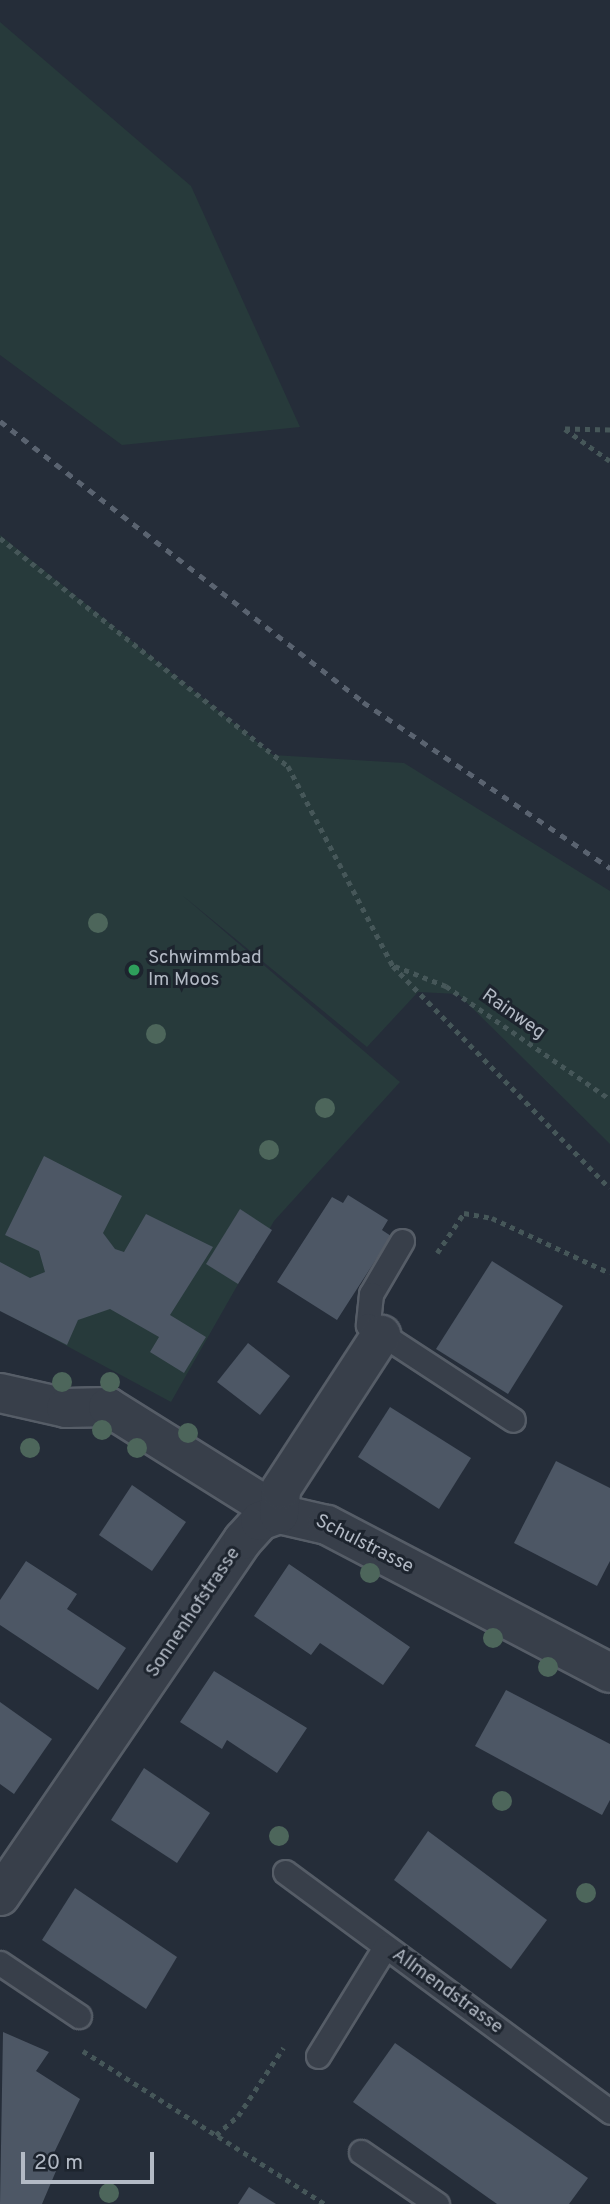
<!DOCTYPE html>
<html>
<head>
<meta charset="utf-8">
<style>
  body { margin:0 }
  #map { position:relative; width:610px; height:2204px; overflow:hidden; background:#252d39; font-family:Overpass,sans-serif }
  div>[style] { position:absolute }
  .green>* { inset:0; background:#273a3b }
  .building>* { inset:0; background:#4d5765 }
  .path>* { height:4.5px; margin-top:-2.25px; transform-origin:0; background:repeating-linear-gradient(90deg,#465759 0 5px,transparent 0 10px) }
  .roads { filter:drop-shadow(2px 0 #565d67) drop-shadow(-2px 0 #565d67) drop-shadow(0 2px #565d67) drop-shadow(0 -2px #565d67) }
  .lane>* { height:23px; margin:-11.5px; padding:0 11.5px; transform-origin:11.5px; border-radius:11.5px; background:#383f4a }
  .street>* { height:38px; margin:-19px; padding:0 19px; transform-origin:19px; border-radius:19px; background:#383f4a }
  .rail>* { height:5px; margin-top:-2.5px; transform-origin:0; background:repeating-linear-gradient(90deg,#5a6370 0 7px,transparent 0 14px) }
  .trees>* { width:20px; height:20px; margin:-10px; border-radius:50%; background:#4d665b }
  .dots>* { width:19px; height:19px; translate:-50% -50%; box-sizing:border-box; border:4px solid #1d242e; border-radius:50% }
  span { translate:-50% -50%; white-space:nowrap; text-align:center; line-height:1.15; -webkit-text-stroke:6px #1d242e; paint-order:stroke }
  .poi-label { font-size:19px; color:#b3bac5 }
  .left { translate:0 -50%; text-align:left }
  .street-label { font-size:19px; color:#b3bac5 }
  .scale { position:absolute; left:21px; top:2152px; width:133px; height:32px; box-sizing:border-box; border:4px solid #b3bac5; border-top:0; padding-left:9px; font-size:21px; line-height:24px; white-space:nowrap; color:#b3bac5; -webkit-text-stroke:5px #1d242e; paint-order:stroke }
</style>
</head>
<body>
<div id="map">
  <div class="green">
    <div style="clip-path:polygon(0 22px,191px 186px,300px 427px,122px 445px,0 355px)"></div>
    <div style="clip-path:polygon(0 535px,273px 755px,404px 763px,610px 891px,610px 1144px,458px 994px,418px 992px,367px 1047px,182px 895px,400px 1082px,274px 1221px,171px 1402px,0 1310px)"></div>
  </div>
  <div class="building">
    <div style="clip-path:polygon(44px 1156px,122px 1196px,103px 1233px,115px 1249px,124px 1252px,146px 1214px,213px 1247px,170px 1315px,206px 1337px,184px 1373px,150px 1352px,159px 1337px,110px 1309px,78px 1320px,67px 1345px,0 1311px,0 1262px,30px 1278px,45px 1272px,39px 1251px,5px 1235px)"></div>
    <div style="clip-path:polygon(348px 1195px,388px 1220px,382px 1230px,391px 1236px,337px 1320px,277px 1282px,332px 1197px,343px 1203px)"></div>
    <div style="clip-path:polygon(240px 1209px,272px 1230px,238px 1284px,206px 1264px)"></div>
    <div style="clip-path:polygon(492px 1261px,563px 1306px,508px 1394px,436px 1349px)"></div>
    <div style="clip-path:polygon(248px 1343px,290px 1376px,260px 1415px,217px 1382px)"></div>
    <div style="clip-path:polygon(390px 1407px,471px 1458px,439px 1509px,358px 1457px)"></div>
    <div style="clip-path:polygon(556px 1461px,610px 1488px,610px 1561px,597px 1586px,514px 1543px)"></div>
    <div style="clip-path:polygon(132px 1485px,186px 1522px,152px 1571px,99px 1535px)"></div>
    <div style="clip-path:polygon(26px 1561px,77px 1594px,67px 1609px,126px 1648px,98px 1690px,0 1625px,0 1600px)"></div>
    <div style="clip-path:polygon(289px 1564px,410px 1647px,383px 1685px,320px 1643px,311px 1655px,254px 1616px)"></div>
    <div style="clip-path:polygon(214px 1671px,307px 1728px,277px 1773px,227px 1740px,222px 1749px,180px 1722px)"></div>
    <div style="clip-path:polygon(506px 1690px,610px 1744px,610px 1800px,602px 1815px,475px 1746px)"></div>
    <div style="clip-path:polygon(0 1702px,52px 1739px,14px 1794px,0 1784px)"></div>
    <div style="clip-path:polygon(144px 1768px,210px 1813px,177px 1863px,111px 1820px)"></div>
    <div style="clip-path:polygon(428px 1831px,547px 1920px,511px 1969px,394px 1880px)"></div>
    <div style="clip-path:polygon(75px 1888px,177px 1957px,146px 2009px,42px 1940px)"></div>
    <div style="clip-path:polygon(3px 2032px,49px 2052px,36px 2071px,80px 2099px,51px 2159px,59px 2164px,42px 2204px,0 2204px)"></div>
    <div style="clip-path:polygon(395px 2043px,588px 2178px,569px 2204px,497px 2204px,353px 2102px)"></div>
    <div style="clip-path:polygon(249px 2187px,276px 2204px,238px 2204px)"></div>
  </div>
  <div class="path">
    <div style="left:610px;top:430px;width:45px;rotate:-178.7deg"></div>
    <div style="left:565px;top:429px;width:55px;rotate:35.4deg"></div>
    <div style="left:0;top:538px;width:367px;rotate:38.4deg"></div>
    <div style="left:288px;top:766px;width:226px;rotate:62.3deg"></div>
    <div style="left:393px;top:966px;width:310px;rotate:45.7deg"></div>
    <div style="left:395px;top:966px;width:55px;rotate:21.4deg"></div>
    <div style="left:446px;top:986px;width:199px;rotate:34.6deg"></div>
    <div style="left:437px;top:1253px;width:48px;rotate:-56deg"></div>
    <div style="left:464px;top:1213px;width:28px;rotate:10deg"></div>
    <div style="left:492px;top:1218px;width:130px;rotate:25deg"></div>
    <div style="left:83px;top:2051px;width:286px;rotate:32.3deg"></div>
    <div style="left:216px;top:2135px;width:29px;rotate:-41deg"></div>
    <div style="left:238px;top:2116px;width:82px;rotate:-56.5deg"></div>
  </div>
  <div class="roads">
    <div class="lane">
      <div style="left:402px;top:1241px;width:61px;rotate:120.3deg"></div>
      <div style="left:371px;top:1294px;width:31px;rotate:96deg"></div>
      <div style="left:368px;top:1325px;width:173px;rotate:33.2deg"></div>
      <div style="left:285px;top:1872px;width:404px;rotate:36.4deg"></div>
      <div style="left:0;top:1963px;width:95px;rotate:33.9deg"></div>
      <div style="left:318px;top:2056px;width:128px;rotate:-58.4deg"></div>
      <div style="left:361px;top:2152px;width:92px;rotate:34.4deg"></div>
    </div>
    <div class="street">
      <div style="left:0;top:1393px;width:68px;rotate:12.8deg"></div>
      <div style="left:66px;top:1408px;width:42px;rotate:-1.4deg"></div>
      <div style="left:108px;top:1407px;width:202px;rotate:32deg"></div>
      <div style="left:279px;top:1514px;width:49px;rotate:12.9deg"></div>
      <div style="left:327px;top:1525px;width:319px;rotate:27.6deg"></div>
      <div style="left:0;top:1896px;width:431px;rotate:-55.7deg"></div>
      <div style="left:243px;top:1540px;width:25px;rotate:-48deg"></div>
      <div style="left:260px;top:1521px;width:20px;rotate:-20deg"></div>
      <div style="left:279px;top:1514px;width:25px;rotate:-85deg"></div>
      <div style="left:281px;top:1489px;width:184px;rotate:-57deg"></div>
    </div>
  </div>
  <div class="rail">
    <div style="left:0;top:421px;width:459px;rotate:37.7deg"></div>
    <div style="left:363px;top:702px;width:298px;rotate:33.9deg"></div>
  </div>
  <div class="trees">
    <div style="left:98px;top:923px"></div>
    <div style="left:156px;top:1034px"></div>
    <div style="left:325px;top:1108px"></div>
    <div style="left:269px;top:1150px"></div>
    <div style="left:62px;top:1382px"></div>
    <div style="left:110px;top:1382px"></div>
    <div style="left:102px;top:1430px"></div>
    <div style="left:188px;top:1433px"></div>
    <div style="left:30px;top:1448px"></div>
    <div style="left:137px;top:1448px"></div>
    <div style="left:370px;top:1573px"></div>
    <div style="left:493px;top:1638px"></div>
    <div style="left:548px;top:1667px"></div>
    <div style="left:502px;top:1801px"></div>
    <div style="left:279px;top:1836px"></div>
    <div style="left:586px;top:1893px"></div>
    <div style="left:109px;top:2193px"></div>
  </div>
  <div class="dots">
    <div style="left:134px;top:970px;background:#2e9e5b"></div>
  </div>
  <div class="poi-label">
    <span class="left" style="left:148px;top:970px">Schwimmbad<br>Im Moos</span>
  </div>
  <div class="street-label">
    <span style="left:513px;top:1015px;rotate:35deg">Rainweg</span>
    <span style="left:364px;top:1545px;rotate:27deg">Schulstrasse</span>
    <span style="left:194px;top:1613px;rotate:-56deg">Sonnenhofstrasse</span>
    <span style="left:447px;top:1992px;rotate:36deg">Allmendstrasse</span>
  </div>
  <div class="scale">20 m</div>
</div>
</body>
</html>
